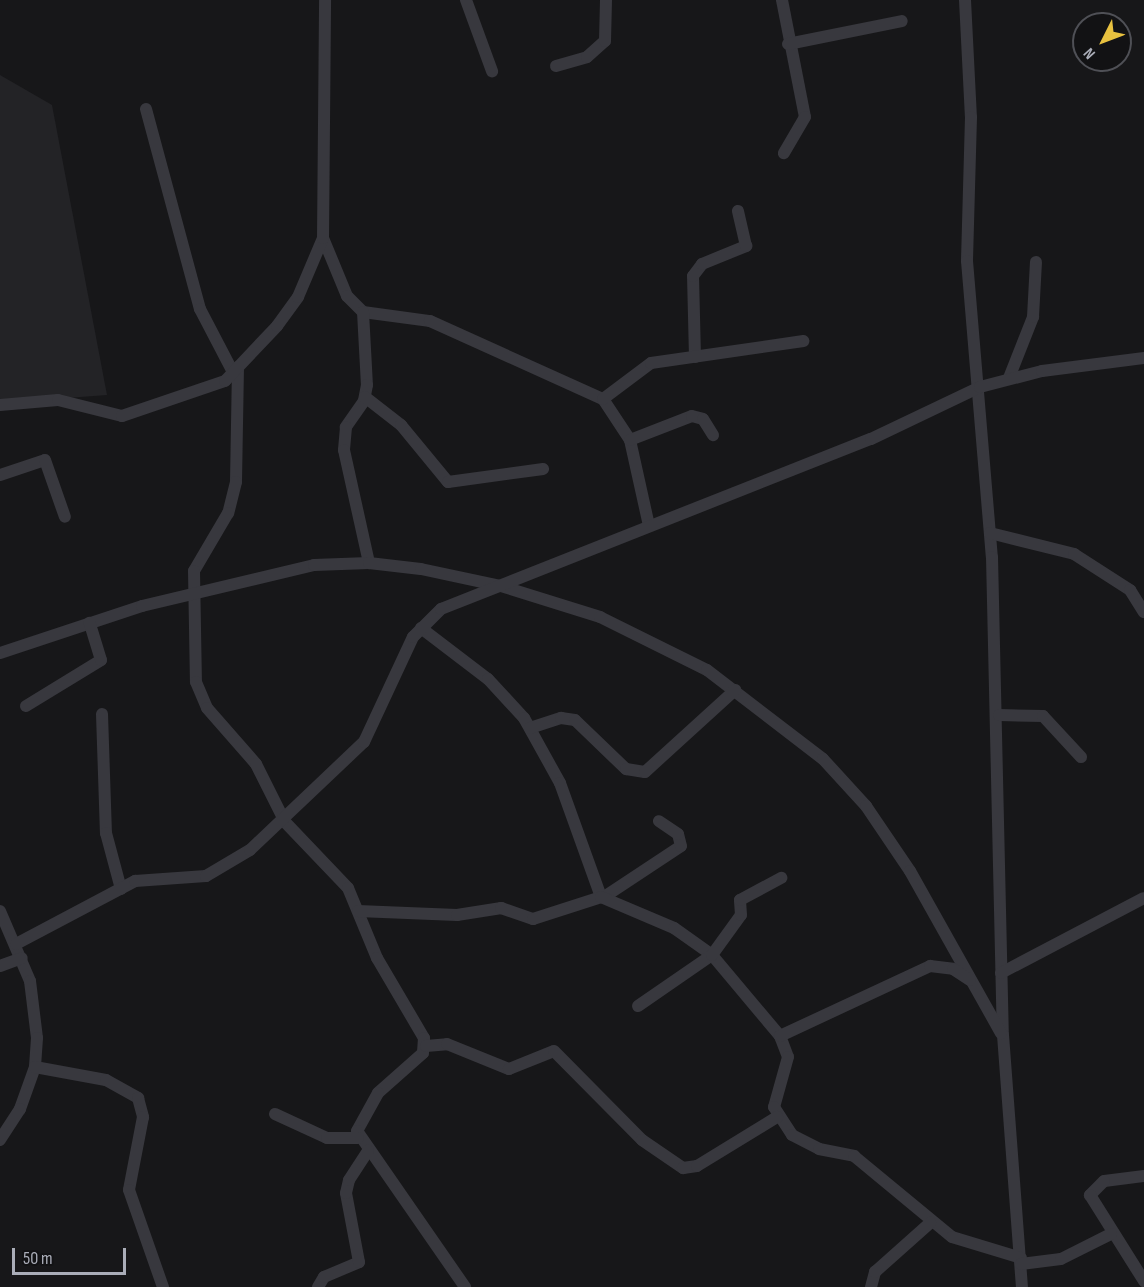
<!DOCTYPE html>
<html>
<head>
<meta charset="utf-8">
<style>
  body { margin:0 }
  #map { position:relative; width:1144px; height:1287px; overflow:hidden; background:#171719; font-family:"Sofia Sans Condensed",sans-serif }
  div>[style] { position:absolute }
  .built>* { inset:0; background:#232326 }
  .minor>* { height:12px; margin:-6px; padding:0 6px; transform-origin:6px; border-radius:6px; background:#38383e }
  span { translate:-50% -50%; white-space:nowrap; text-align:center; line-height:1.15; -webkit-text-stroke:4.5px #121214; paint-order:stroke }
  .north { position:absolute; left:1072px; top:12px; width:60px; height:60px; box-sizing:border-box; background:#121214; border:2px solid #4f5056; border-radius:50%; rotate:228deg; font-size:16px; font-weight:700; line-height:24px; text-align:center; color:#aaadb8 }
  .north::after { content:''; display:block; margin:auto; width:21px; height:27px; background:#e8c13f; clip-path:polygon(50% 0,100% 100%,50% 72%,0 100%) }
  .scale { position:absolute; left:12px; top:1248px; width:114px; height:27px; box-sizing:border-box; border:3px solid #aaadb8; border-top:0; padding-left:8px; font-size:18px; line-height:21px; white-space:nowrap; color:#aaadb8; -webkit-text-stroke:4px #121214; paint-order:stroke }
</style>
</head>
<body>
<div id="map">
  <div class="built">
    <div style="clip-path:polygon(0 75px,52px 105px,107px 395px,0 403px)"></div>
  </div>
  <div class="minor">
    <div style="left:466px;top:0;width:76px;rotate:69.9deg"></div>
    <div style="left:782px;top:0;width:119px;rotate:78.9deg"></div>
    <div style="left:805px;top:117px;width:42px;rotate:120.3deg"></div>
    <div style="left:965px;top:0;width:117px;rotate:87.1deg"></div>
    <div style="left:971px;top:117px;width:144px;rotate:91.6deg"></div>
    <div style="left:967px;top:261px;width:297px;rotate:85.2deg"></div>
    <div style="left:992px;top:557px;width:478px;rotate:88.7deg"></div>
    <div style="left:1003px;top:1035px;width:253px;rotate:85.7deg"></div>
    <div style="left:788px;top:44px;width:116px;rotate:-11.4deg"></div>
    <div style="left:556px;top:66px;width:32px;rotate:-16deg"></div>
    <div style="left:587px;top:57px;width:24px;rotate:-42deg"></div>
    <div style="left:605px;top:41px;width:41px;rotate:-88.6deg"></div>
    <div style="left:146px;top:109px;width:207px;rotate:74.9deg"></div>
    <div style="left:200px;top:309px;width:71px;rotate:62.4deg"></div>
    <div style="left:323px;top:238px;width:63px;rotate:67.5deg"></div>
    <div style="left:347px;top:296px;width:23px;rotate:45deg"></div>
    <div style="left:363px;top:312px;width:68px;rotate:7.7deg"></div>
    <div style="left:430px;top:321px;width:190px;rotate:24.3deg"></div>
    <div style="left:603px;top:399px;width:49px;rotate:56.6deg"></div>
    <div style="left:630px;top:440px;width:88px;rotate:77.5deg"></div>
    <div style="left:363px;top:312px;width:73px;rotate:86.9deg"></div>
    <div style="left:367px;top:385px;width:16px;rotate:101deg"></div>
    <div style="left:364px;top:401px;width:32px;rotate:125deg"></div>
    <div style="left:346px;top:427px;width:23px;rotate:95deg"></div>
    <div style="left:344px;top:450px;width:116px;rotate:77.5deg"></div>
    <div style="left:695px;top:357px;width:81px;rotate:-91.4deg"></div>
    <div style="left:693px;top:276px;width:15px;rotate:-53deg"></div>
    <div style="left:702px;top:264px;width:48px;rotate:-22.2deg"></div>
    <div style="left:746px;top:246px;width:36px;rotate:-103deg"></div>
    <div style="left:238px;top:367px;width:115px;rotate:91deg"></div>
    <div style="left:236px;top:482px;width:32px;rotate:104deg"></div>
    <div style="left:228px;top:513px;width:67px;rotate:120.4deg"></div>
    <div style="left:194px;top:571px;width:111px;rotate:89deg"></div>
    <div style="left:196px;top:682px;width:28px;rotate:67deg"></div>
    <div style="left:207px;top:708px;width:74px;rotate:48.8deg"></div>
    <div style="left:256px;top:764px;width:65px;rotate:63.4deg"></div>
    <div style="left:285px;top:822px;width:91px;rotate:46.3deg"></div>
    <div style="left:348px;top:888px;width:76px;rotate:67.5deg"></div>
    <div style="left:377px;top:958px;width:93px;rotate:59.6deg"></div>
    <div style="left:424px;top:1038px;width:15px;rotate:94deg"></div>
    <div style="left:423px;top:1053px;width:60px;rotate:138.4deg"></div>
    <div style="left:378px;top:1093px;width:43px;rotate:118.9deg"></div>
    <div style="left:357px;top:1131px;width:190px;rotate:55.3deg"></div>
    <div style="left:1009px;top:378px;width:66px;rotate:-68.5deg"></div>
    <div style="left:1033px;top:317px;width:55px;rotate:-86.9deg"></div>
    <div style="left:365px;top:397px;width:46px;rotate:37.9deg"></div>
    <div style="left:401px;top:425px;width:74px;rotate:50.5deg"></div>
    <div style="left:448px;top:482px;width:96px;rotate:-7.8deg"></div>
    <div style="left:603px;top:399px;width:60px;rotate:-36.9deg"></div>
    <div style="left:651px;top:363px;width:154px;rotate:-8.2deg"></div>
    <div style="left:0;top:405px;width:58px;rotate:-4.9deg"></div>
    <div style="left:58px;top:400px;width:66px;rotate:14deg"></div>
    <div style="left:122px;top:416px;width:109px;rotate:-18.8deg"></div>
    <div style="left:225px;top:381px;width:76px;rotate:-46.6deg"></div>
    <div style="left:277px;top:326px;width:36px;rotate:-54deg"></div>
    <div style="left:298px;top:297px;width:64px;rotate:-67deg"></div>
    <div style="left:323px;top:238px;width:238px;rotate:-89.5deg"></div>
    <div style="left:630px;top:440px;width:66px;rotate:-21.2deg"></div>
    <div style="left:692px;top:416px;width:11px;rotate:15deg"></div>
    <div style="left:703px;top:419px;width:19px;rotate:58deg"></div>
    <div style="left:0;top:475px;width:47px;rotate:-18.4deg"></div>
    <div style="left:45px;top:460px;width:60px;rotate:70.7deg"></div>
    <div style="left:990px;top:533px;width:87px;rotate:14deg"></div>
    <div style="left:1074px;top:554px;width:67px;rotate:32.7deg"></div>
    <div style="left:1130px;top:590px;width:26px;rotate:58deg"></div>
    <div style="left:421px;top:628px;width:84px;rotate:37.3deg"></div>
    <div style="left:488px;top:679px;width:53px;rotate:47.3deg"></div>
    <div style="left:524px;top:718px;width:74px;rotate:61deg"></div>
    <div style="left:560px;top:783px;width:121px;rotate:70.2deg"></div>
    <div style="left:0;top:653px;width:150px;rotate:-18.3deg"></div>
    <div style="left:142px;top:606px;width:177px;rotate:-13.4deg"></div>
    <div style="left:314px;top:565px;width:55px;rotate:-2.1deg"></div>
    <div style="left:369px;top:563px;width:52px;rotate:6.6deg"></div>
    <div style="left:421px;top:569px;width:82px;rotate:12deg"></div>
    <div style="left:501px;top:586px;width:104px;rotate:17.4deg"></div>
    <div style="left:600px;top:617px;width:119px;rotate:26.4deg"></div>
    <div style="left:707px;top:670px;width:146px;rotate:37.5deg"></div>
    <div style="left:823px;top:759px;width:64px;rotate:47.5deg"></div>
    <div style="left:866px;top:806px;width:78px;rotate:55.9deg"></div>
    <div style="left:910px;top:871px;width:186px;rotate:60.7deg"></div>
    <div style="left:26px;top:706px;width:88px;rotate:-31.5deg"></div>
    <div style="left:101px;top:660px;width:39px;rotate:-107deg"></div>
    <div style="left:102px;top:714px;width:119px;rotate:88.1deg"></div>
    <div style="left:106px;top:833px;width:58px;rotate:75deg"></div>
    <div style="left:999px;top:715px;width:44px;rotate:1.3deg"></div>
    <div style="left:1043px;top:716px;width:56px;rotate:47.2deg"></div>
    <div style="left:530px;top:728px;width:33px;rotate:-18deg"></div>
    <div style="left:561px;top:718px;width:14px;rotate:8deg"></div>
    <div style="left:575px;top:720px;width:71px;rotate:43.9deg"></div>
    <div style="left:626px;top:769px;width:19px;rotate:9deg"></div>
    <div style="left:645px;top:772px;width:122px;rotate:-42.3deg"></div>
    <div style="left:604px;top:897px;width:92px;rotate:-33.5deg"></div>
    <div style="left:681px;top:846px;width:12px;rotate:-104deg"></div>
    <div style="left:678px;top:834px;width:23px;rotate:-146deg"></div>
    <div style="left:0;top:911px;width:76px;rotate:66.8deg"></div>
    <div style="left:30px;top:981px;width:57px;rotate:83deg"></div>
    <div style="left:37px;top:1038px;width:29px;rotate:94deg"></div>
    <div style="left:35px;top:1067px;width:45px;rotate:109.7deg"></div>
    <div style="left:20px;top:1109px;width:37px;rotate:123deg"></div>
    <div style="left:358px;top:911px;width:99px;rotate:2.3deg"></div>
    <div style="left:457px;top:915px;width:45px;rotate:-9deg"></div>
    <div style="left:501px;top:908px;width:34px;rotate:19deg"></div>
    <div style="left:533px;top:919px;width:71px;rotate:-17.9deg"></div>
    <div style="left:601px;top:897px;width:79px;rotate:23deg"></div>
    <div style="left:674px;top:928px;width:47px;rotate:35.4deg"></div>
    <div style="left:712px;top:955px;width:106px;rotate:50deg"></div>
    <div style="left:780px;top:1036px;width:22px;rotate:69deg"></div>
    <div style="left:788px;top:1057px;width:52px;rotate:105.6deg"></div>
    <div style="left:774px;top:1107px;width:33px;rotate:57deg"></div>
    <div style="left:792px;top:1135px;width:30px;rotate:27deg"></div>
    <div style="left:819px;top:1149px;width:36px;rotate:11deg"></div>
    <div style="left:854px;top:1156px;width:127px;rotate:39.6deg"></div>
    <div style="left:952px;top:1237px;width:72px;rotate:16.9deg"></div>
    <div style="left:16px;top:944px;width:135px;rotate:-27.9deg"></div>
    <div style="left:135px;top:881px;width:71px;rotate:-4deg"></div>
    <div style="left:206px;top:876px;width:51px;rotate:-30.6deg"></div>
    <div style="left:250px;top:850px;width:157px;rotate:-43.5deg"></div>
    <div style="left:364px;top:742px;width:116px;rotate:-65deg"></div>
    <div style="left:413px;top:637px;width:40px;rotate:-45deg"></div>
    <div style="left:441px;top:609px;width:462px;rotate:-21.6deg"></div>
    <div style="left:871px;top:439px;width:121px;rotate:-25.5deg"></div>
    <div style="left:980px;top:387px;width:64px;rotate:-14.5deg"></div>
    <div style="left:1042px;top:371px;width:103px;rotate:-7.3deg"></div>
    <div style="left:0;top:966px;width:23px;rotate:-20deg"></div>
    <div style="left:1001px;top:973px;width:161px;rotate:-27.7deg"></div>
    <div style="left:638px;top:1006px;width:90px;rotate:-34.6deg"></div>
    <div style="left:712px;top:955px;width:49px;rotate:-54.1deg"></div>
    <div style="left:741px;top:915px;width:15px;rotate:-94deg"></div>
    <div style="left:740px;top:900px;width:47px;rotate:-28.2deg"></div>
    <div style="left:780px;top:1036px;width:166px;rotate:-25deg"></div>
    <div style="left:930px;top:966px;width:23px;rotate:7deg"></div>
    <div style="left:953px;top:969px;width:20px;rotate:33deg"></div>
    <div style="left:426px;top:1046px;width:21px;rotate:-5deg"></div>
    <div style="left:447px;top:1044px;width:67px;rotate:22deg"></div>
    <div style="left:509px;top:1069px;width:48px;rotate:-21.8deg"></div>
    <div style="left:554px;top:1051px;width:125px;rotate:45.3deg"></div>
    <div style="left:642px;top:1140px;width:50px;rotate:34.3deg"></div>
    <div style="left:683px;top:1168px;width:14px;rotate:-8deg"></div>
    <div style="left:697px;top:1166px;width:94px;rotate:-31.5deg"></div>
    <div style="left:35px;top:1067px;width:72px;rotate:10.4deg"></div>
    <div style="left:106px;top:1080px;width:37px;rotate:29deg"></div>
    <div style="left:138px;top:1098px;width:20px;rotate:75deg"></div>
    <div style="left:143px;top:1117px;width:74px;rotate:100.9deg"></div>
    <div style="left:129px;top:1190px;width:103px;rotate:70.7deg"></div>
    <div style="left:275px;top:1114px;width:57px;rotate:24.8deg"></div>
    <div style="left:327px;top:1138px;width:31px"></div>
    <div style="left:1144px;top:1176px;width:40px;rotate:172.9deg"></div>
    <div style="left:1104px;top:1181px;width:20px;rotate:135deg"></div>
    <div style="left:1090px;top:1195px;width:102px;rotate:57.9deg"></div>
    <div style="left:1021px;top:1264px;width:40px;rotate:-7.1deg"></div>
    <div style="left:1061px;top:1259px;width:56px;rotate:-26.6deg"></div>
    <div style="left:318px;top:1287px;width:12px;rotate:-59deg"></div>
    <div style="left:324px;top:1277px;width:38px;rotate:-23deg"></div>
    <div style="left:359px;top:1262px;width:70px;rotate:-100.7deg"></div>
    <div style="left:346px;top:1193px;width:13px;rotate:-77deg"></div>
    <div style="left:349px;top:1180px;width:35px;rotate:-57deg"></div>
    <div style="left:871px;top:1287px;width:16px;rotate:-75deg"></div>
    <div style="left:875px;top:1272px;width:74px;rotate:-41.7deg"></div>
  </div>
  <div class="north">N</div>
  <div class="scale">50 m</div>
</div>
</body>
</html>
